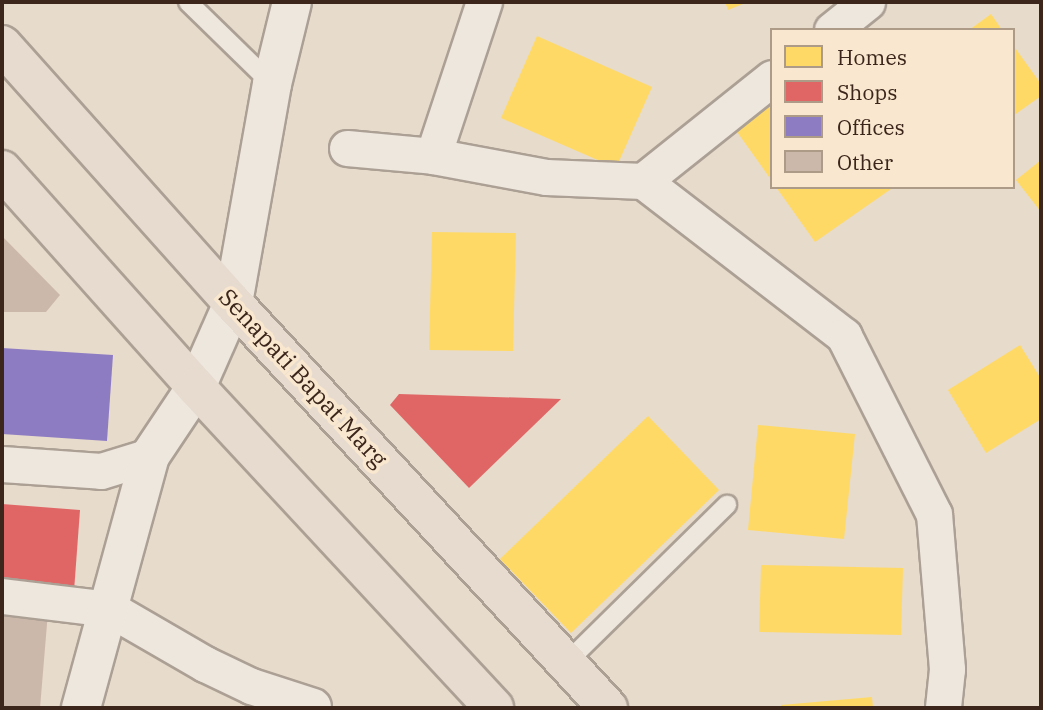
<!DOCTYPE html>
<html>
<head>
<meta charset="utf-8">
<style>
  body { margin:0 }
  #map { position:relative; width:1043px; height:710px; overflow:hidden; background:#e7dbcb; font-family:"IBM Plex Serif",serif }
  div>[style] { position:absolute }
  .homes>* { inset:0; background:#ffd966 }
  .shops>* { inset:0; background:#e06666 }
  .offices>* { inset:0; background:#8e7cc3 }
  .building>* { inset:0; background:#ccb8ab }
  .roads { filter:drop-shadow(2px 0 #aca095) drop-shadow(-2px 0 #aca095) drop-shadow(0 2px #aca095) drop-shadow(0 -2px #aca095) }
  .service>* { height:18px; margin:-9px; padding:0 9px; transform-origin:9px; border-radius:9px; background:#eee7de }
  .minor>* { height:35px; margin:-17.5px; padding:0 17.5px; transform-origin:17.5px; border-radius:17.5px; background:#eee7de }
  .tertiary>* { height:38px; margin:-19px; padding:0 19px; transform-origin:19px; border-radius:19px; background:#eee7de }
  .primary>* { height:38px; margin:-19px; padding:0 19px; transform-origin:19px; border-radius:19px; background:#e6dbce }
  span { translate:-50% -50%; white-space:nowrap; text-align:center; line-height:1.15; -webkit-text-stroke:7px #f9e7cf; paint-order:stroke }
  .street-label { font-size:24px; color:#3c261b }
  .frame { position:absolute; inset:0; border:4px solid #3c261b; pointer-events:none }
  .legend { position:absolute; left:770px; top:28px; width:245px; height:161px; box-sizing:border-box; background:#f9e7cf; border:2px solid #ad9a87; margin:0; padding:9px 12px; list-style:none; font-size:21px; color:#3c261b }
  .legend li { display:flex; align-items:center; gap:14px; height:35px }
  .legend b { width:35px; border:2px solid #ad9a87 }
</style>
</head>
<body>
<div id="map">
  <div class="homes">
    <div style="clip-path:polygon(725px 2px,748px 2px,728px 10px)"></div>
    <div style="clip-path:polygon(991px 14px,1002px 30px,969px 30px)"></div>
    <div style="clip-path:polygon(537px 36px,652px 87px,616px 168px,501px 118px)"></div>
    <div style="clip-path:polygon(1013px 45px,1041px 84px,1041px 96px,1013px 116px)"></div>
    <div style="clip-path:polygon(772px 93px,772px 181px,730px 122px)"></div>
    <div style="clip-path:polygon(1041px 160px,1041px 212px,1016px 180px)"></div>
    <div style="clip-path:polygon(776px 187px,890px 187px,891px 189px,815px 242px)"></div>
    <div style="clip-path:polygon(432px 232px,516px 233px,513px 351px,429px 350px)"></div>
    <div style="clip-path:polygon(1020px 345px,1041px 379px,1041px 419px,986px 453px,948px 390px)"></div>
    <div style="clip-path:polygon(648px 416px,719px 490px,571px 633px,500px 559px)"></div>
    <div style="clip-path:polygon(758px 425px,855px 434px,844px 539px,748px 530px)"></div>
    <div style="clip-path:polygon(761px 565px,903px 568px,901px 635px,759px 632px)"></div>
    <div style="clip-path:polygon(872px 697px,873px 708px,781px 708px,781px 705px)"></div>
  </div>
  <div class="shops">
    <div style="clip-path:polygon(399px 394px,561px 399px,469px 488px,390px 405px)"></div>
    <div style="clip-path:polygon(2px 504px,80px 510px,74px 591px,2px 586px)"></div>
  </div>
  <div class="offices">
    <div style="clip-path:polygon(2px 348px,113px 355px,107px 441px,2px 434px)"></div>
  </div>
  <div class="building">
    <div style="clip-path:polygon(2px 236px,60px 295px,46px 312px,2px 312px)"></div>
    <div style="clip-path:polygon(2px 608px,48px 612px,40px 708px,2px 708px)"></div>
  </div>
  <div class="roads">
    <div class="service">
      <div style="left:188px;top:2px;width:117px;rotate:44.3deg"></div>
      <div style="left:566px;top:663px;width:226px;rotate:-44.5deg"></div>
    </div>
    <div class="minor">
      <div style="left:832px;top:30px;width:45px;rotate:-38.7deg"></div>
      <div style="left:772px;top:78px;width:165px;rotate:141.4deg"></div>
      <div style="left:643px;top:181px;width:254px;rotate:37.6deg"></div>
      <div style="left:844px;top:336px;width:199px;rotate:63.2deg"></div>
      <div style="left:934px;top:514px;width:156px;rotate:85.2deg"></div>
      <div style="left:947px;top:669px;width:39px;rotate:96deg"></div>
      <div style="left:347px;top:148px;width:86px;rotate:5.3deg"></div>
      <div style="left:433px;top:156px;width:115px;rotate:10.5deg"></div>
      <div style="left:546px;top:177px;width:97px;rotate:2.4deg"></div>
      <div style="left:433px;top:156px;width:162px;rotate:-71.7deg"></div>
      <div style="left:2px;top:464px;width:99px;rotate:4deg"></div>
      <div style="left:101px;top:471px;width:51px;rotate:-17deg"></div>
      <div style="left:2px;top:596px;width:109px;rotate:6.9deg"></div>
      <div style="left:110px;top:609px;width:110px;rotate:30.1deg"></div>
      <div style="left:205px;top:664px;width:51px;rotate:25.6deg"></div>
      <div style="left:251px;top:686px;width:65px;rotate:17.9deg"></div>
    </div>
    <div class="tertiary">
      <div style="left:81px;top:708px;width:261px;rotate:-74.7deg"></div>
      <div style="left:150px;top:456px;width:83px;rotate:-56.3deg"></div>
      <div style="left:196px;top:387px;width:92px;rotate:-66.2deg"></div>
      <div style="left:233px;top:303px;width:222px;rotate:-79.9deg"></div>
      <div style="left:272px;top:84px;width:84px;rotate:-76.3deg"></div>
    </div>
    <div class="primary">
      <div style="left:2px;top:45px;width:346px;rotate:48.2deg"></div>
      <div style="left:233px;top:303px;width:552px;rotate:47.2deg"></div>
      <div style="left:2px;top:170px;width:291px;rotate:48.2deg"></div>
      <div style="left:196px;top:387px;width:438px;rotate:47.1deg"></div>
    </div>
  </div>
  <div class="street-label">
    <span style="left:303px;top:378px;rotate:47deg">Senapati Bapat Marg</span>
  </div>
  <div class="frame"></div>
  <ul class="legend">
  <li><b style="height:19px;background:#ffd966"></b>Homes</li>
  <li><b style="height:19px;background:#e06666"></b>Shops</li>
  <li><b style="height:19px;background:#8e7cc3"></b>Offices</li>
  <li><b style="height:19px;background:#ccb8ab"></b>Other</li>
  </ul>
</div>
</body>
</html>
